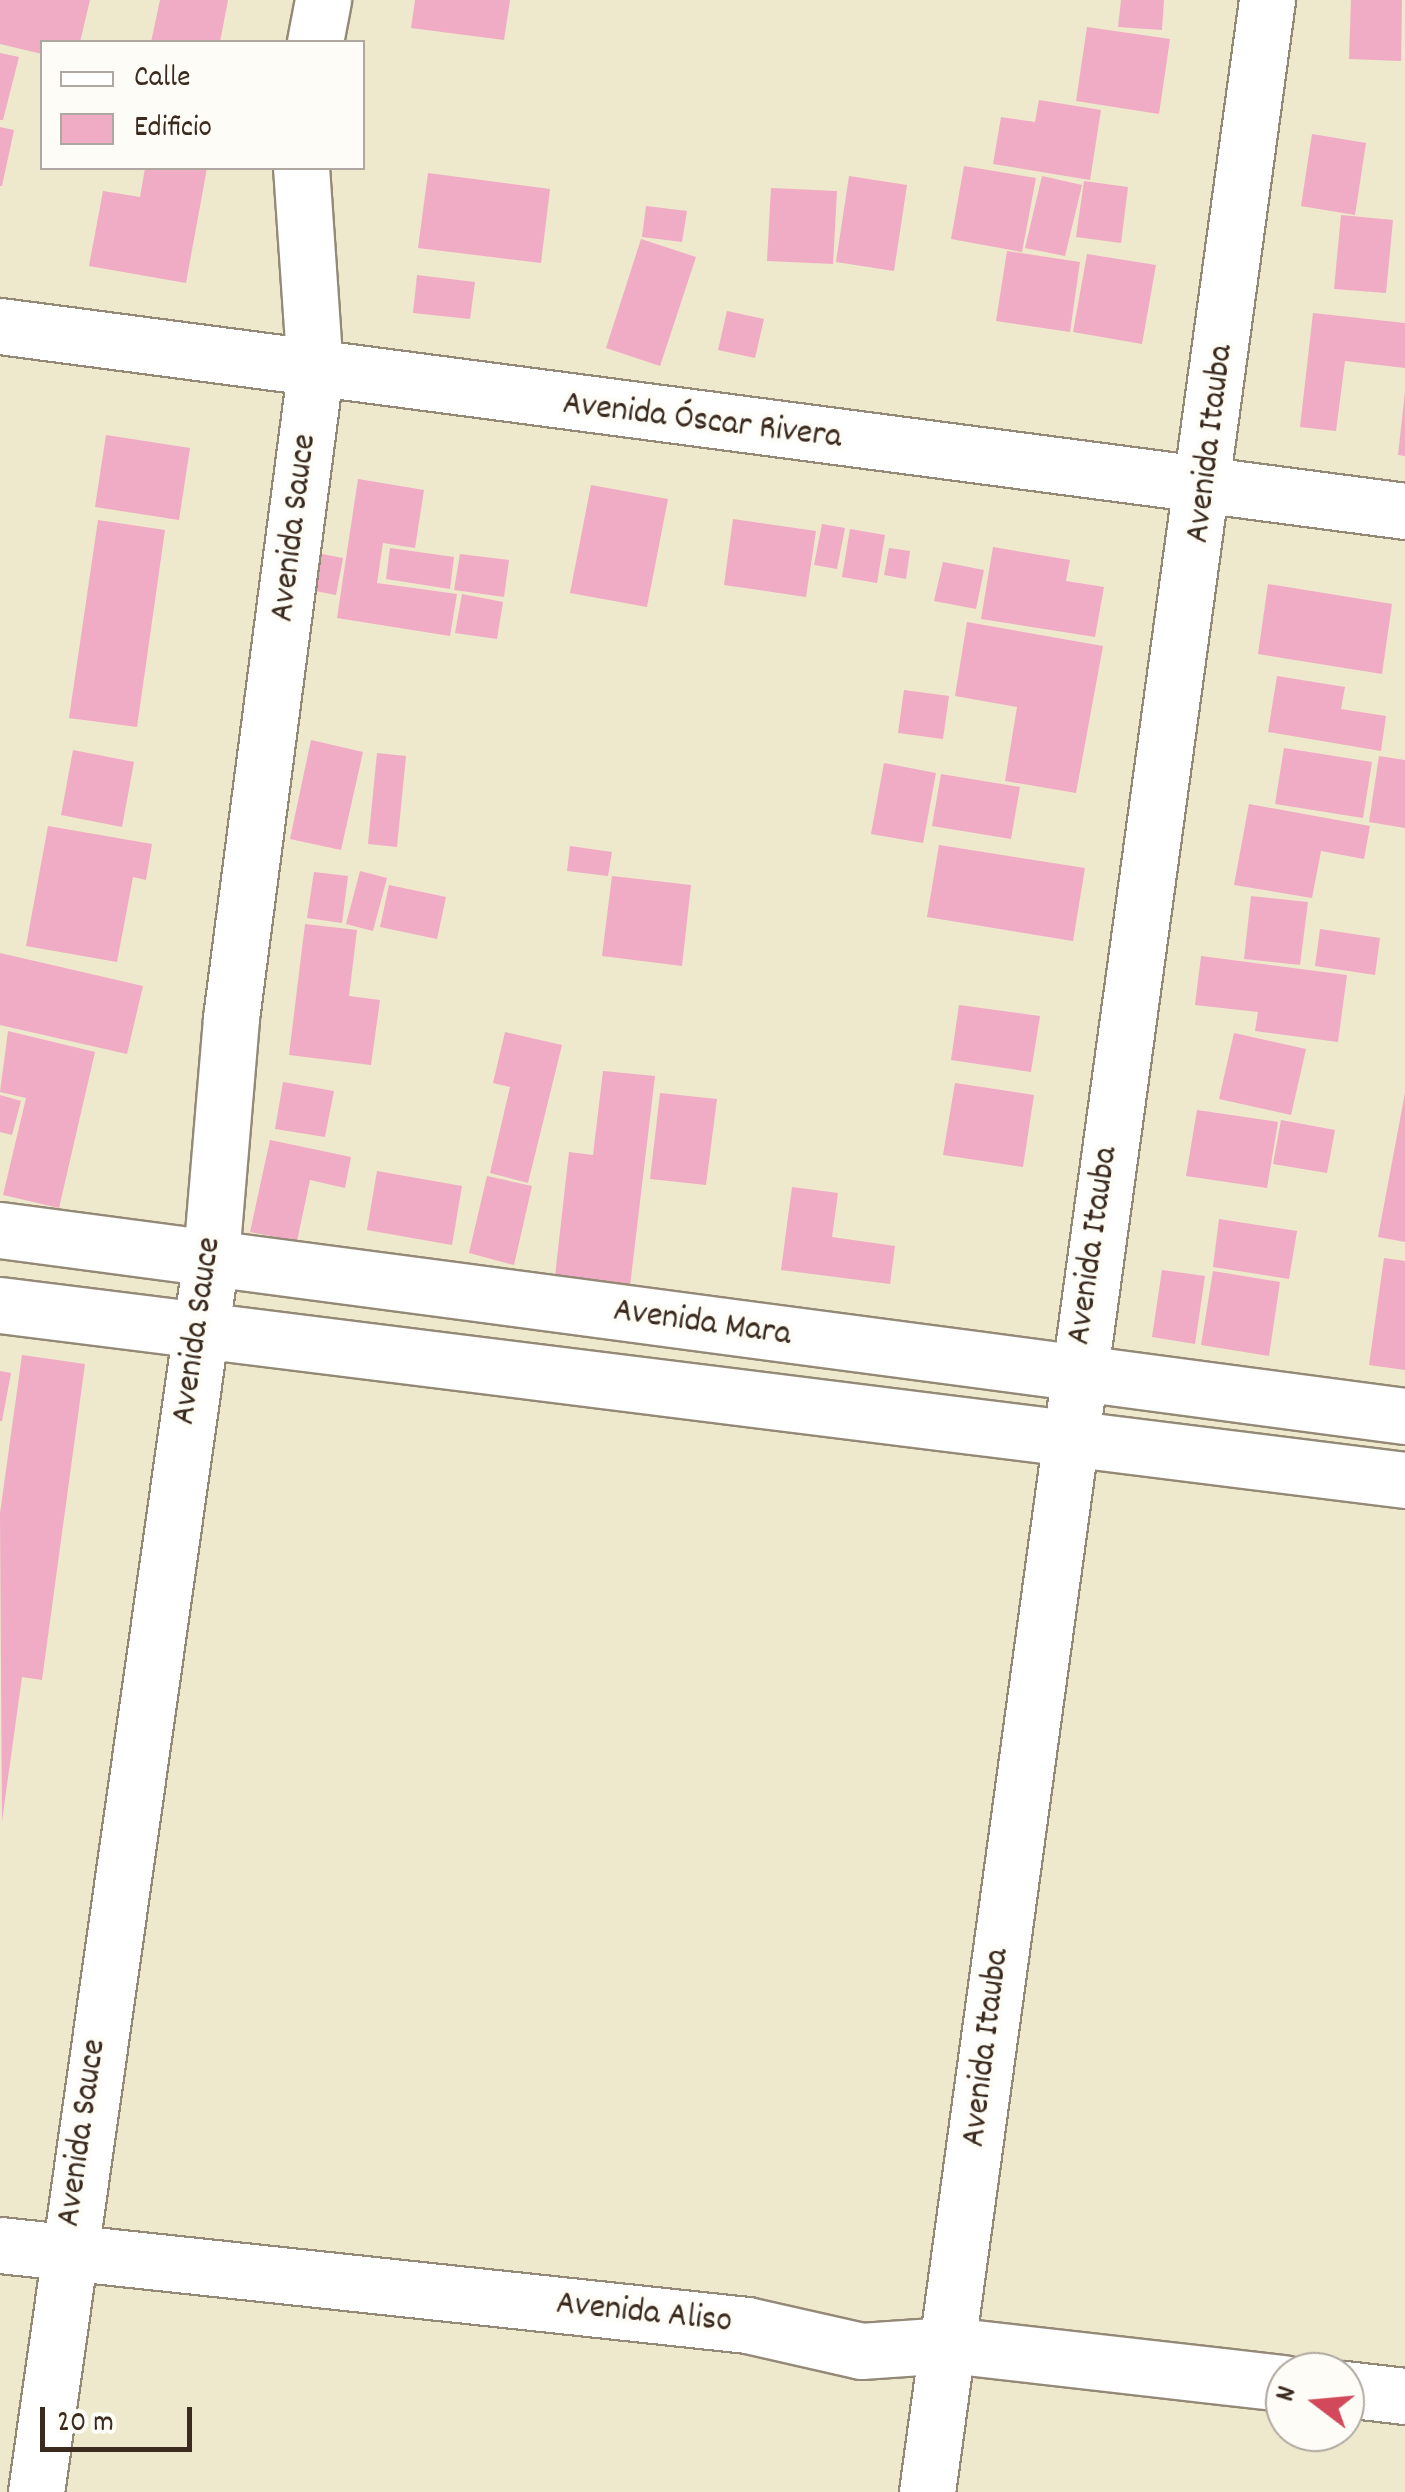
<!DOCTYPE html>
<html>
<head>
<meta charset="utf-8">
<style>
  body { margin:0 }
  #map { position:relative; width:1405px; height:2492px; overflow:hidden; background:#eee8cd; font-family:Dekko,sans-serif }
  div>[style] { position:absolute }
  .building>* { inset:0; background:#f0acc4 }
  .roads { filter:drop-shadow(2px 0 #948976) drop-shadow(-2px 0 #948976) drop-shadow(0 2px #948976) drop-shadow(0 -2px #948976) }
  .minor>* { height:55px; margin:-27.5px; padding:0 27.5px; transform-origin:27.5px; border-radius:27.5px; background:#fff }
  span { translate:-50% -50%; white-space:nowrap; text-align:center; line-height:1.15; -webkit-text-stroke:9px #fdfcf7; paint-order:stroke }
  .street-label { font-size:35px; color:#3b2a1e }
  .legend { position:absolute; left:40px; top:40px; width:325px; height:130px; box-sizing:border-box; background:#fdfcf7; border:2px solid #afa8a0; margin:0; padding:12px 18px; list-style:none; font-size:30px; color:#3b2a1e }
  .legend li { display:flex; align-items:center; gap:20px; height:50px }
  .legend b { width:50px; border:2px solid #afa8a0 }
  .north { position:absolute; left:1265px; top:2352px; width:100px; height:100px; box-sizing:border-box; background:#fdfcf7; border:2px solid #afa8a0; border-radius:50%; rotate:286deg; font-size:28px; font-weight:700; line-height:40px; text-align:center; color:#3b2a1e }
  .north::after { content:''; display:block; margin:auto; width:35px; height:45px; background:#d1495b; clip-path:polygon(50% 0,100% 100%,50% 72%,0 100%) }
  .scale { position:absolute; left:40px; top:2407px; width:152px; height:45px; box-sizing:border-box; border:5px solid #3b2a1e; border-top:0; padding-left:12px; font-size:30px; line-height:35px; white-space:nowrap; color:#3b2a1e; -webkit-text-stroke:8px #fdfcf7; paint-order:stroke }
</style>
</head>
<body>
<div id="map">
  <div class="building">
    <div style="clip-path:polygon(0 0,90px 0,80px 42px,42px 42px,42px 54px,0 44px)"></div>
    <div style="clip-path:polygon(160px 0,228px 0,220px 42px,151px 42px)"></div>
    <div style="clip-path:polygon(415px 0,510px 0,504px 40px,411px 28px)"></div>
    <div style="clip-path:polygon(1121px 0,1164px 0,1162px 30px,1118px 27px)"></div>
    <div style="clip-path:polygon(1351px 0,1402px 0,1401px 61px,1349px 59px)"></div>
    <div style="clip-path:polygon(1087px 27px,1170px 39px,1159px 114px,1076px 101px)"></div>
    <div style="clip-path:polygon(0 53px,19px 57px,3px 120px,0 120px)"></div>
    <div style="clip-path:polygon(1039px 100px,1101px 110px,1090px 180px,993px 164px,1001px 117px,1035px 122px)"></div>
    <div style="clip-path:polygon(0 127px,14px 130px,2px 186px,0 186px)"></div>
    <div style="clip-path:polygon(1312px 134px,1366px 143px,1355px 215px,1301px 206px)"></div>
    <div style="clip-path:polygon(964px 166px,1036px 178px,1022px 252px,951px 239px)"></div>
    <div style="clip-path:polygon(145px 168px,207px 168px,186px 283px,89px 266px,103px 191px,140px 197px)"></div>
    <div style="clip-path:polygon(428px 173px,550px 189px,541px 263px,418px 248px)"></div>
    <div style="clip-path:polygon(849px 176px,907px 185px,894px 271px,836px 262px)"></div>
    <div style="clip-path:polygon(1042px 176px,1082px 185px,1065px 256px,1025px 248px)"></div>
    <div style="clip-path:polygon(1084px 181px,1128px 187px,1121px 243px,1076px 237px)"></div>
    <div style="clip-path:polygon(771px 188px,837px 191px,833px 264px,767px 261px)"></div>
    <div style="clip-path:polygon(646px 206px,687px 211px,682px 242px,642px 237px)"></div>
    <div style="clip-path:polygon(1341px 215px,1393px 220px,1386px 293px,1334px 289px)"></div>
    <div style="clip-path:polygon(641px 239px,696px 257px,660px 366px,606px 348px)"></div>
    <div style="clip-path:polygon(1007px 251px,1080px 262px,1070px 332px,996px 321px)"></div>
    <div style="clip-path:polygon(1087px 254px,1156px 265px,1142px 344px,1073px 332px)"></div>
    <div style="clip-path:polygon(417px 275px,475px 282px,470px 319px,413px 313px)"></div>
    <div style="clip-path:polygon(727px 311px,764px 319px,755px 358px,718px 350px)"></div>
    <div style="clip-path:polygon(1313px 313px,1405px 323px,1405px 368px,1345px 361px,1336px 431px,1300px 427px)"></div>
    <div style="clip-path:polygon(1405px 392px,1405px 456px,1398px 455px)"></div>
    <div style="clip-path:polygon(106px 435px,190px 448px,179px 520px,95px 507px)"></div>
    <div style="clip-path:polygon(358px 479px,424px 490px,415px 548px,383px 543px,377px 583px,457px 594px,450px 636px,337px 618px)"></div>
    <div style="clip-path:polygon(591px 485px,668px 499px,647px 607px,570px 593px)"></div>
    <div style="clip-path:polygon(733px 519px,816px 531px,806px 597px,724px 585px)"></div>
    <div style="clip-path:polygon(98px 520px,165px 530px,137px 727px,69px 718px)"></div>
    <div style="clip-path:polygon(822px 524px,845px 528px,837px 569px,814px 565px)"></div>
    <div style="clip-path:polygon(850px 529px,885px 535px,877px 583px,842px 577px)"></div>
    <div style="clip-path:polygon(993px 547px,1070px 560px,1066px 581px,1104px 587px,1095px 637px,981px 619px)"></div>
    <div style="clip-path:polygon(390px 548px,454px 557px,450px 589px,386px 579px)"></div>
    <div style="clip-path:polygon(889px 548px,910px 551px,906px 579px,884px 575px)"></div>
    <div style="clip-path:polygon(317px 553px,343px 558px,336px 595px,310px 590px)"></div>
    <div style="clip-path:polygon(460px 554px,509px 560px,504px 597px,454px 590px)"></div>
    <div style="clip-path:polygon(943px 562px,984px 570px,976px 609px,934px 601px)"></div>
    <div style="clip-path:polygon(1268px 584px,1392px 604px,1382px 674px,1258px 654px)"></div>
    <div style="clip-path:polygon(462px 594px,503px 602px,497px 639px,455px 633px)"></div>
    <div style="clip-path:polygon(967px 622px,1103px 646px,1076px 793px,1005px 781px,1017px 707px,955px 696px)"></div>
    <div style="clip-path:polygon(1277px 676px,1345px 687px,1341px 709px,1386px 716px,1381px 751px,1268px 732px)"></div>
    <div style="clip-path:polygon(904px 690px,949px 696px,943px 739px,898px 733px)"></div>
    <div style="clip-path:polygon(311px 740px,363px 752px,341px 850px,290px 839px)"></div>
    <div style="clip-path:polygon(1284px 748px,1372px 762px,1363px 818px,1275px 804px)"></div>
    <div style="clip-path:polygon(73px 750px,134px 762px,122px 827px,61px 815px)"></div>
    <div style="clip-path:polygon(377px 753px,406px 756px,397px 847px,368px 844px)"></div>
    <div style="clip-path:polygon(1379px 756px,1405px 760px,1405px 828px,1369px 822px)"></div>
    <div style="clip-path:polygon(884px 763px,936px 773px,923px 843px,871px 834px)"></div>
    <div style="clip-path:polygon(941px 774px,1020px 787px,1011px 839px,932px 826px)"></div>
    <div style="clip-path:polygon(1249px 804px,1370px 826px,1364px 859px,1321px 851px,1312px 898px,1234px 885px)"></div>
    <div style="clip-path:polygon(48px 826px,152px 844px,146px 880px,133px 877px,117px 962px,26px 946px)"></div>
    <div style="clip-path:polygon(939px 845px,1085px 868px,1073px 941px,927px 917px)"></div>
    <div style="clip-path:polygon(570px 846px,612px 852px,608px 876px,567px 871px)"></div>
    <div style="clip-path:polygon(360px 871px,387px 878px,373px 931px,346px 924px)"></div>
    <div style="clip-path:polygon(314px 872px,348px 876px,342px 923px,307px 918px)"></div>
    <div style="clip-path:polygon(612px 876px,691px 885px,682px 966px,602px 956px)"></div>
    <div style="clip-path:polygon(389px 885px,446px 897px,437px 939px,380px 927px)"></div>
    <div style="clip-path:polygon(1251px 896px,1308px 902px,1300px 965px,1244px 959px)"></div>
    <div style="clip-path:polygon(305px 924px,357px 930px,349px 996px,380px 1000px,371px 1065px,289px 1055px)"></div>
    <div style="clip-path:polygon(1320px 929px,1380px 938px,1375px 975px,1315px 966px)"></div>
    <div style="clip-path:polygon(0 953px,143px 986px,127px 1054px,0 1025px)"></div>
    <div style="clip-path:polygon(1201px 956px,1347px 975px,1338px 1042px,1255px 1031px,1258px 1012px,1195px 1005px)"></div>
    <div style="clip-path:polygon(959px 1005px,1040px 1016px,1031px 1072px,951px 1060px)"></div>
    <div style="clip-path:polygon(8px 1031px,95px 1052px,59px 1208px,3px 1195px,26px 1098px,0 1092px)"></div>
    <div style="clip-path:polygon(505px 1032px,562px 1045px,528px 1183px,490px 1173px,510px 1087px,493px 1083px)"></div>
    <div style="clip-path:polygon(1234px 1033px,1306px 1049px,1291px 1115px,1219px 1099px)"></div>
    <div style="clip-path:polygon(603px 1071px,655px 1076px,630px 1286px,555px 1276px,569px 1152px,593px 1155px)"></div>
    <div style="clip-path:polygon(283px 1082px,334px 1091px,325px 1137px,275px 1129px)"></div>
    <div style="clip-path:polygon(955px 1083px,1034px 1095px,1023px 1167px,943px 1155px)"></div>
    <div style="clip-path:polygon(660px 1093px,717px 1099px,706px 1185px,650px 1179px)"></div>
    <div style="clip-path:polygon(1405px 1093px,1405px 1242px,1378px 1237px)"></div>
    <div style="clip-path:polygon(0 1095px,21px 1101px,12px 1135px,0 1132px)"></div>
    <div style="clip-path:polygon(1197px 1110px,1278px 1122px,1267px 1188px,1186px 1176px)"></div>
    <div style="clip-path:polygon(1281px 1120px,1335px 1130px,1327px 1173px,1273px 1164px)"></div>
    <div style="clip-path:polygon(270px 1140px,351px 1157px,345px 1188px,310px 1180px,297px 1241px,250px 1232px)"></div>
    <div style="clip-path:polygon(377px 1171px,462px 1186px,452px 1245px,367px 1230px)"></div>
    <div style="clip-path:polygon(487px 1176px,532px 1186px,514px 1265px,469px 1253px)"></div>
    <div style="clip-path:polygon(792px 1187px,838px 1193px,832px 1237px,895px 1246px,890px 1284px,781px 1270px)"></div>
    <div style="clip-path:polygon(1219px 1219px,1297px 1231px,1289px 1279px,1213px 1267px)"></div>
    <div style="clip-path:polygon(1384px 1258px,1405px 1261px,1405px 1370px,1369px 1365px)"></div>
    <div style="clip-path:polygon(1162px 1270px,1205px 1276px,1195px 1344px,1152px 1337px)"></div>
    <div style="clip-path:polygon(1213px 1271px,1280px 1282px,1269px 1356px,1201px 1345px)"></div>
    <div style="clip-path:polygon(22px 1355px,85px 1364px,42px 1680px,22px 1677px,2px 1821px,0 1513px)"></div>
    <div style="clip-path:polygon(0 1371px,11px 1373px,2px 1421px,0 1421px)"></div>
  </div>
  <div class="roads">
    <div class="minor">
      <div style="left:315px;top:42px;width:43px;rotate:-79.2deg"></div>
      <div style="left:0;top:326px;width:1417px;rotate:7.5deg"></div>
      <div style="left:0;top:1230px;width:1417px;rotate:7.54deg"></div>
      <div style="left:0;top:1305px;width:1416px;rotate:7.1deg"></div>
      <div style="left:0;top:2245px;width:751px;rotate:6.11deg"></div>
      <div style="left:747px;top:2325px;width:117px;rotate:12.8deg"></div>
      <div style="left:861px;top:2351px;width:88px;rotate:-3.9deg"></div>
      <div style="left:949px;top:2345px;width:338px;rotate:6.5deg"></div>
      <div style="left:1345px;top:2389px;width:60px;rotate:6.7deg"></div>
      <div style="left:36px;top:2492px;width:1247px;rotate:-81.93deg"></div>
      <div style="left:211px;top:1257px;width:240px;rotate:-85.2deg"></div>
      <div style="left:231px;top:1018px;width:651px;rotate:-82.59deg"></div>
      <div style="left:315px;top:372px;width:204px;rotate:-93.9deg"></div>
      <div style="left:927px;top:2492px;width:2515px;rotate:-82.23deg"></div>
    </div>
  </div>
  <div class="street-label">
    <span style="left:702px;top:422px;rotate:7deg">Avenida Óscar Rivera</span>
    <span style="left:1211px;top:444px;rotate:-83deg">Avenida Itauba</span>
    <span style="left:295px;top:528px;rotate:-83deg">Avenida Sauce</span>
    <span style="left:1094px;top:1246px;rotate:-82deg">Avenida Itauba</span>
    <span style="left:702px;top:1324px;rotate:8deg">Avenida Mara</span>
    <span style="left:198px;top:1331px;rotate:-82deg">Avenida Sauce</span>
    <span style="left:987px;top:2048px;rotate:-83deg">Avenida Itauba</span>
    <span style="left:83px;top:2133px;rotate:-82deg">Avenida Sauce</span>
    <span style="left:644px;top:2314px;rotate:6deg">Avenida Aliso</span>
  </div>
  <ul class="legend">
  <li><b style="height:12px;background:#fff"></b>Calle</li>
  <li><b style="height:28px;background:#f0acc4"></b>Edificio</li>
  </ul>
  <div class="north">N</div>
  <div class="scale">20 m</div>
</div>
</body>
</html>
